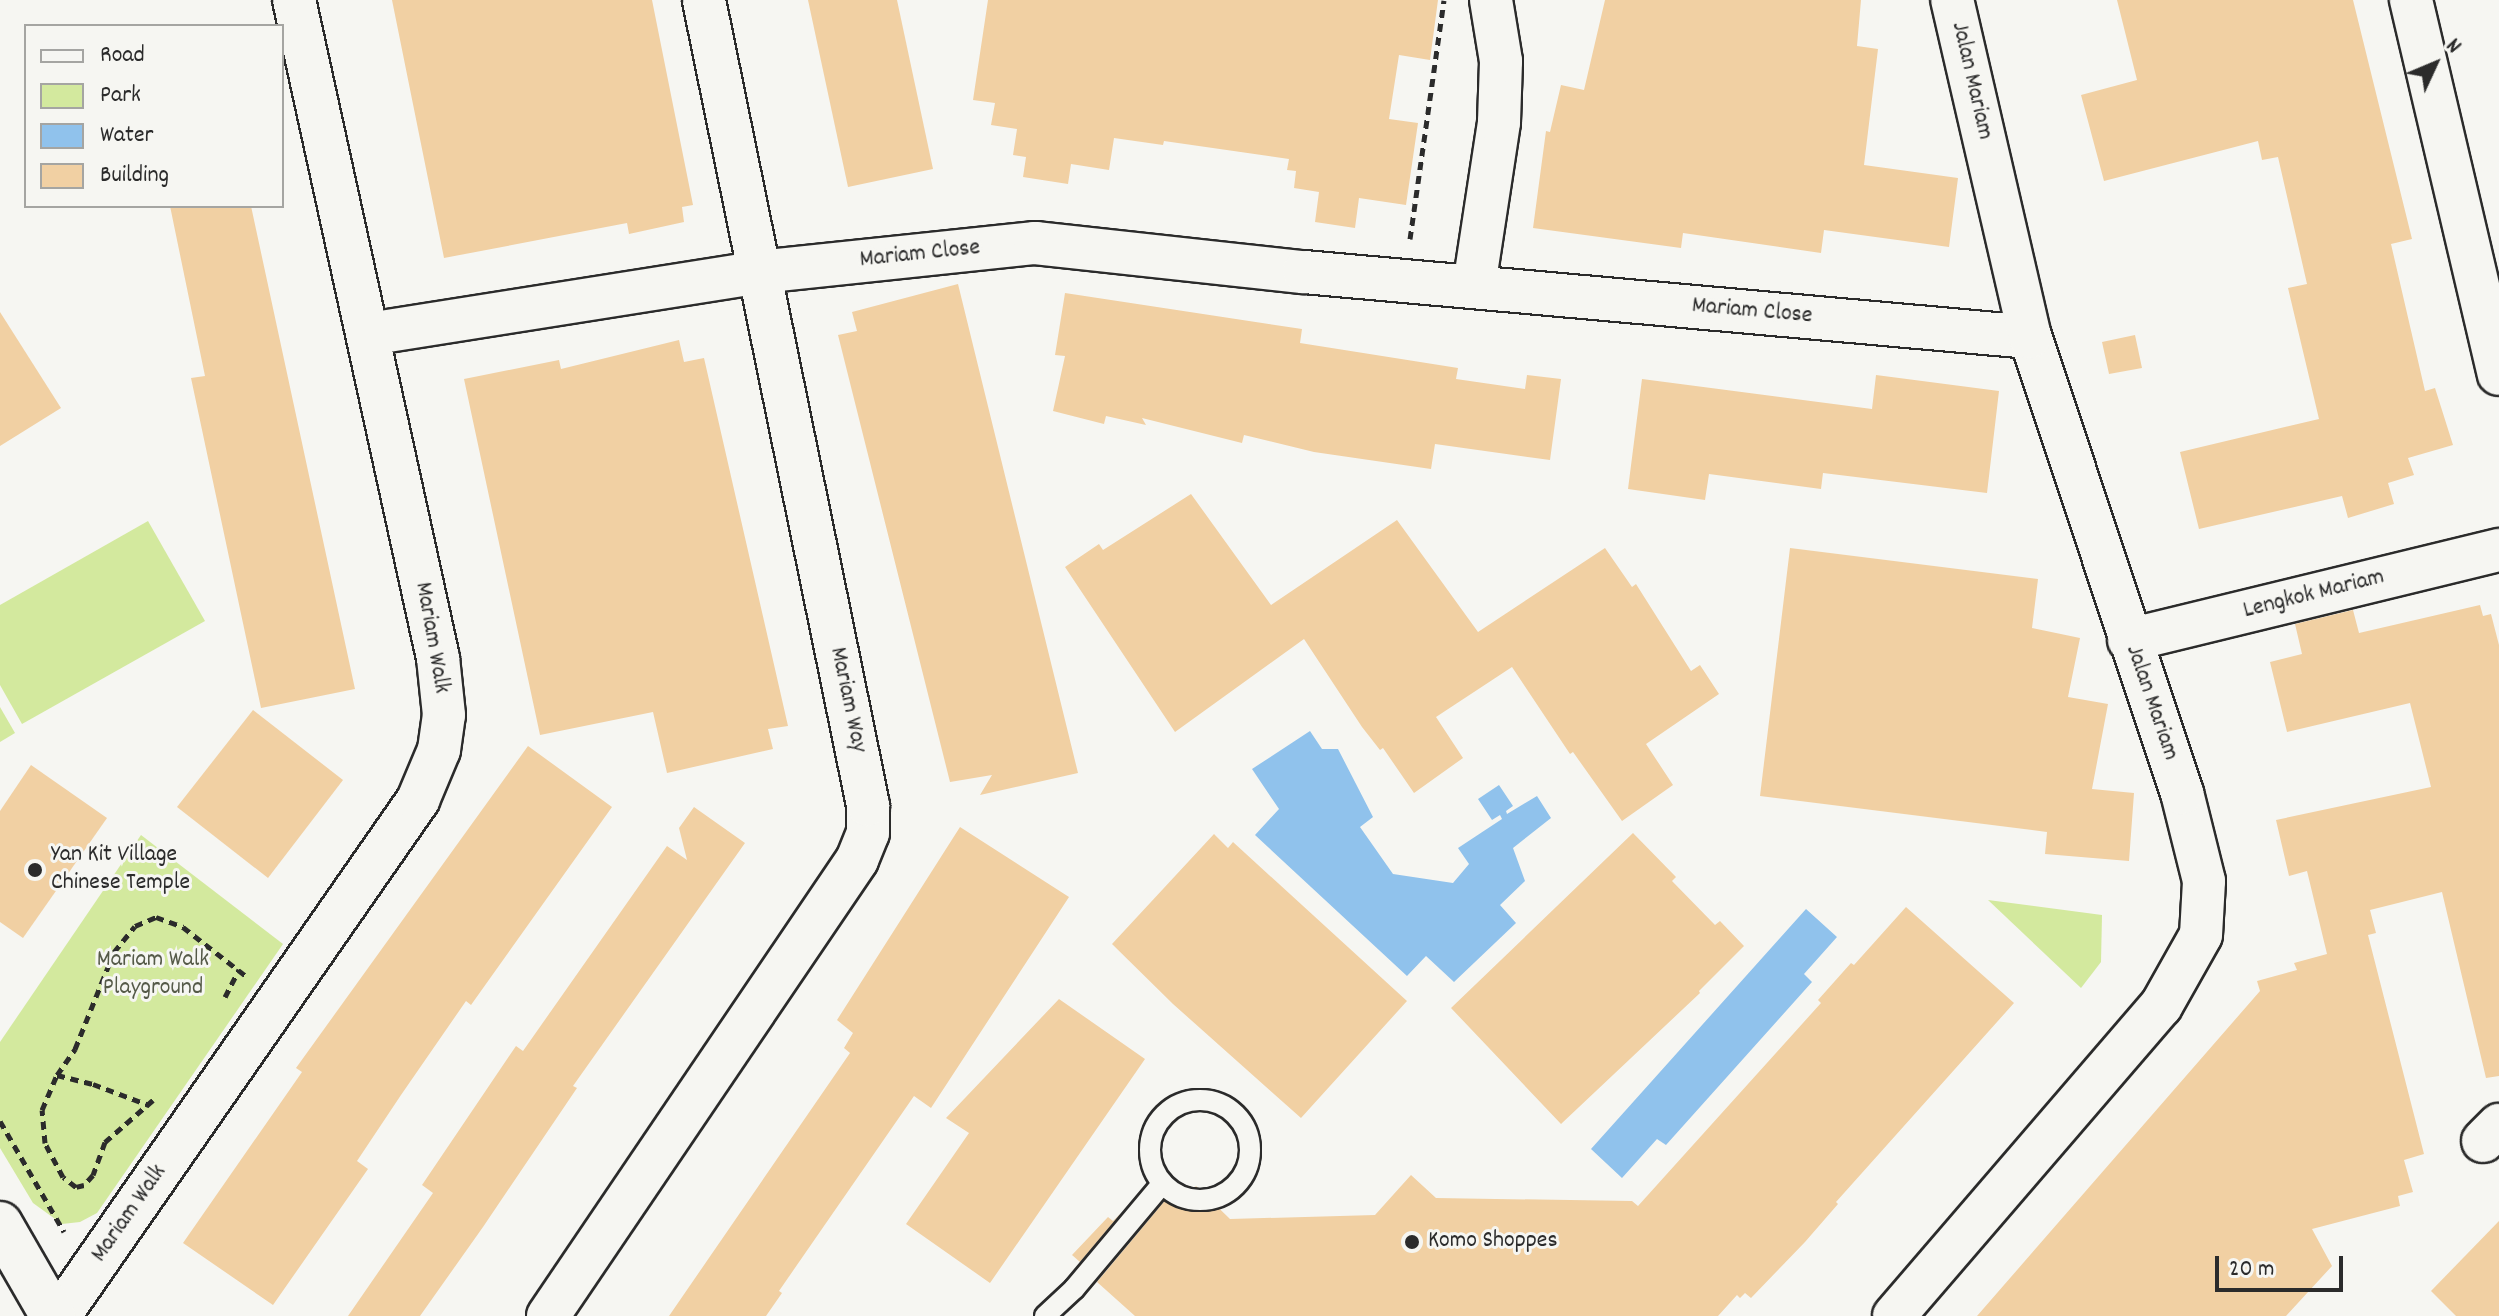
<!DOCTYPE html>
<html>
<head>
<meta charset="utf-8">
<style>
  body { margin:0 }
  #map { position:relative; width:2499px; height:1316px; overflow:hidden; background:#f6f6f2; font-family:Dekko,sans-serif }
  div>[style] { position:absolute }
  .green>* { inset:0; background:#d3e99e }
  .water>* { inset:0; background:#90c2ec }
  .building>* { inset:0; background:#f1d0a3 }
  .path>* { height:5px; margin-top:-2.5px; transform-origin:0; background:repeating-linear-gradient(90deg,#2b2b2b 0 8px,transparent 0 14px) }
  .roads { filter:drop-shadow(2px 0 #2b2b2b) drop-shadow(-2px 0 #2b2b2b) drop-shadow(0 2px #2b2b2b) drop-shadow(0 -2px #2b2b2b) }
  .lane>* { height:20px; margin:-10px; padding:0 10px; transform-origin:10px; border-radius:10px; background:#f6f6f2 }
  .lane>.ring { margin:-10px; padding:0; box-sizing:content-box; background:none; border:20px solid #f6f6f2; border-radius:50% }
  .street>* { height:42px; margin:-21px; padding:0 21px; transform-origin:21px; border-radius:21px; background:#f6f6f2 }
  .secondary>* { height:44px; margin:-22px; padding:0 22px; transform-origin:22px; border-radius:22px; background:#f6f6f2 }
  .dots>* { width:22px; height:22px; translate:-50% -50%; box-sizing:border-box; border:4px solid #f6f6f2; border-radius:50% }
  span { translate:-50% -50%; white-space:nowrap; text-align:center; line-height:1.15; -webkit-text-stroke:6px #f6f6f2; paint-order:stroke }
  .street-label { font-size:24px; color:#2b2b2b }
  .poi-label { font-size:24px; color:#2b2b2b }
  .left { translate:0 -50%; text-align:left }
  .park-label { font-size:24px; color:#555a48 }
  .legend { position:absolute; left:24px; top:24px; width:260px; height:184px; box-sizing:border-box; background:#f6f6f2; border:2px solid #a5a5a2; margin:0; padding:10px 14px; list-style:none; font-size:24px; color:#2b2b2b }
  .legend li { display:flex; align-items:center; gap:16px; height:40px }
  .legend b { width:40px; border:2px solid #a5a5a2 }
  .north { position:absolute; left:2395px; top:24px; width:80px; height:80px; -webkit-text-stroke:6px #f6f6f2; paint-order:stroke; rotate:46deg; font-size:22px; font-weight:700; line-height:32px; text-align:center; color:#2b2b2b }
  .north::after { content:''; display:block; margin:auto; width:28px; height:36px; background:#2b2b2b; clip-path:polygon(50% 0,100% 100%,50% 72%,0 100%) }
  .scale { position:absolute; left:2215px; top:1256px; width:128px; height:36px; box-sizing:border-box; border:4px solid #2b2b2b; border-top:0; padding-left:10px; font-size:24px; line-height:28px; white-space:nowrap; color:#2b2b2b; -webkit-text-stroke:6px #f6f6f2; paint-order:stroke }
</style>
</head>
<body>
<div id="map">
  <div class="green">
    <div style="clip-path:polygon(148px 521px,205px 621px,22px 724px,0 685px,0 605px)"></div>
    <div style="clip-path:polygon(0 707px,15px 733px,0 742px)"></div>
    <div style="clip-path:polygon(141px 835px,283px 944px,97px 1213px,80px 1222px,62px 1224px,33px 1203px,0 1148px,0 1042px)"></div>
    <div style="clip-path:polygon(1988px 900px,2102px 915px,2101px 962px,2081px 988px)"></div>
  </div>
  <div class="water">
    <div style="clip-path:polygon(1310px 731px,1322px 749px,1338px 749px,1373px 817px,1360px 827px,1393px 874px,1453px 883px,1469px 864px,1458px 848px,1502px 819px,1500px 815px,1492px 820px,1478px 799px,1499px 785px,1513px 806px,1506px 811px,1507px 814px,1537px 796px,1551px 818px,1513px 848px,1525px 881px,1500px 905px,1516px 923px,1454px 982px,1426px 956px,1407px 976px,1255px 835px,1279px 809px,1252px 769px)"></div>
    <div style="clip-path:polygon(1806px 909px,1837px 937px,1804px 974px,1812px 982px,1666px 1145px,1657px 1139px,1622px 1178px,1591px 1149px)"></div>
  </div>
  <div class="building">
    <div style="clip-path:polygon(392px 0,652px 0,693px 205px,682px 207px,684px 222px,629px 234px,627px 223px,444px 258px)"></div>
    <div style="clip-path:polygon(808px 0,897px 0,933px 169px,848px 187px)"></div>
    <div style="clip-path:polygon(988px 0,1438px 0,1430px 60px,1399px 55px,1389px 119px,1418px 123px,1406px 205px,1359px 198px,1355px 228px,1315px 222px,1319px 192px,1294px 188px,1296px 171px,1287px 170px,1289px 159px,1164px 141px,1163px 145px,1114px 138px,1109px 170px,1071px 164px,1068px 184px,1023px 177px,1026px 157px,1013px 155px,1017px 129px,991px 125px,995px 103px,973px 100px)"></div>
    <div style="clip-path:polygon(1605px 0,1861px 0,1857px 46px,1878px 49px,1864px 165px,1958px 178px,1949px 247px,1824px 230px,1821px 253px,1683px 233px,1681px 248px,1533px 228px,1546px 131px,1550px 132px,1561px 85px,1584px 90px)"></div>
    <div style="clip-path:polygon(2117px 0,2353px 0,2412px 239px,2391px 244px,2425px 391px,2435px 388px,2453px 445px,2408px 458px,2414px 475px,2388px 483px,2394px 504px,2348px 518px,2342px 496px,2199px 529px,2180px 452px,2319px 419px,2288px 288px,2307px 284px,2278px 157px,2262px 160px,2258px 141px,2104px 181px,2081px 95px,2137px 80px)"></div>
    <div style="clip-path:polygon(170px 206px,251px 206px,355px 689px,261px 708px,191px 378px,205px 376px)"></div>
    <div style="clip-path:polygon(958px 284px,1078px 773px,980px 795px,992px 775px,950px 782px,838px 335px,857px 331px,852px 312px)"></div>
    <div style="clip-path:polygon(1065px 293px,1302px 329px,1300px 343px,1458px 368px,1456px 379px,1525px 389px,1527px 375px,1561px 379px,1550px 460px,1435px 444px,1431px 469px,1314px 452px,1244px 435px,1242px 443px,1142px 418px,1146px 425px,1106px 416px,1104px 424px,1053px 411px,1065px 356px,1055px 355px)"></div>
    <div style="clip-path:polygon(0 312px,61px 408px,0 446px)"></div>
    <div style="clip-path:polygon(2135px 335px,2142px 368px,2109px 374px,2102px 342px)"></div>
    <div style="clip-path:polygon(679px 340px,684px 362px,704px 358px,788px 726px,768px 729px,773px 749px,667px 773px,653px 712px,540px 735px,464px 379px,559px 360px,561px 369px)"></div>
    <div style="clip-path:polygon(1876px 375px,1999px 391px,1987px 493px,1823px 473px,1821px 489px,1709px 474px,1705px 500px,1628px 489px,1642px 379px,1872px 409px)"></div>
    <div style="clip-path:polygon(1191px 494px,1271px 605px,1397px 520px,1478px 632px,1605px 548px,1632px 587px,1636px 584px,1691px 671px,1700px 665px,1719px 694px,1646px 744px,1673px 785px,1622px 821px,1573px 752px,1570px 754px,1512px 667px,1436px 717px,1463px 758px,1414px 793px,1383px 748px,1380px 750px,1362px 727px,1304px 639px,1175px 732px,1065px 567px,1099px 544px,1103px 550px)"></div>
    <div style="clip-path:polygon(1790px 548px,2038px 579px,2032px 628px,2080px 638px,2068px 697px,2108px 704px,2092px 789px,2134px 793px,2129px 861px,2045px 854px,2047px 832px,1760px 796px)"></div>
    <div style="clip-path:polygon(2480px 605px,2483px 616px,2491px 614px,2499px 645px,2499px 1076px,2486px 1078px,2442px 892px,2370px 910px,2376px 933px,2368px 935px,2424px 1154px,2404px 1160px,2413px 1192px,2398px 1196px,2400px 1206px,2312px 1229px,2332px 1266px,2286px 1316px,1977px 1316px,2260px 991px,2257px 981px,2297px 970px,2294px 963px,2327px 954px,2307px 871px,2289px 876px,2276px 820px,2431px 787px,2410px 703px,2287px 732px,2270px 662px,2302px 654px,2295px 624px,2353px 610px,2359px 633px)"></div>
    <div style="clip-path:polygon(253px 710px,343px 780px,268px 878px,177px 807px)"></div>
    <div style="clip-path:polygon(528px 746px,612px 807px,471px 1005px,466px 1001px,401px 1095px,357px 1161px,368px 1169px,273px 1305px,183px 1243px,302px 1072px,296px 1068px)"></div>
    <div style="clip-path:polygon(31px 765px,107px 818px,23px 938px,0 922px,0 811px)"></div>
    <div style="clip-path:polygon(694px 807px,745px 843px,573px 1086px,577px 1088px,483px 1227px,420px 1316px,348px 1316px,433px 1193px,422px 1185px,516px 1046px,523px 1051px,667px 846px,687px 860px,679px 828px)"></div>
    <div style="clip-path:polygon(960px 827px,1069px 897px,931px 1108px,914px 1096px,779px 1291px,782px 1293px,766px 1316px,669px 1316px,850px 1053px,844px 1048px,853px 1033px,837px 1020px)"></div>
    <div style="clip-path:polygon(1633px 833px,1676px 877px,1672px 881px,1715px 925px,1720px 921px,1744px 946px,1699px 991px,1700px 993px,1561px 1124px,1451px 1008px)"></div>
    <div style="clip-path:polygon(1214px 834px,1228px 848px,1233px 842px,1407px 1001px,1301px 1118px,1173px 1004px,1112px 944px)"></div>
    <div style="clip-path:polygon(1906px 907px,2014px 1003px,1836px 1202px,1838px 1204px,1805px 1242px,1751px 1298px,1745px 1293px,1740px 1298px,1737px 1295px,1718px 1316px,1135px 1316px,1097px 1282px,1173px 1191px,1175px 1178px,1191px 1192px,1196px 1186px,1230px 1219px,1375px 1215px,1411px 1175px,1436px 1198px,1632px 1201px,1638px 1206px,1821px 1003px,1818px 1000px,1851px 963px,1854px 965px)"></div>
    <div style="clip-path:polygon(1059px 999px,1145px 1059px,990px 1283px,906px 1224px,969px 1133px,946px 1118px)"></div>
    <div style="clip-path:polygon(1121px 1213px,1080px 1262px,1072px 1255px,1108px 1217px,1113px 1221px)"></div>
    <div style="clip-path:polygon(2499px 1221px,2499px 1316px,2456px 1316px,2431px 1291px)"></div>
  </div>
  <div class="path">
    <div style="left:1410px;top:239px;width:241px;rotate:-81.9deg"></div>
    <div style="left:225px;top:997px;width:31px;rotate:-63deg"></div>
    <div style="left:57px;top:1075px;width:37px;rotate:14deg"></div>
    <div style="left:93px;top:1084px;width:60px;rotate:20.6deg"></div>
    <div style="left:153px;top:1100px;width:64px;rotate:138.8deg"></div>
    <div style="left:105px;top:1142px;width:35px;rotate:110deg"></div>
    <div style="left:93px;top:1175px;width:13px;rotate:132deg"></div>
    <div style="left:84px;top:1185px;width:8px;rotate:166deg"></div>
    <div style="left:76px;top:1187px;width:16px;rotate:-142deg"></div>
    <div style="left:63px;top:1177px;width:38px;rotate:-118deg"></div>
    <div style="left:45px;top:1143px;width:33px;rotate:-95deg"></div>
    <div style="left:42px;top:1110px;width:38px;rotate:-67deg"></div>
    <div style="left:57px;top:1075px;width:32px;rotate:-55deg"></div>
    <div style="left:75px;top:1049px;width:105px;rotate:-68.1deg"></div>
    <div style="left:114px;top:952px;width:33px;rotate:-51deg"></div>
    <div style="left:135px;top:926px;width:23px;rotate:-23deg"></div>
    <div style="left:156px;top:917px;width:29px;rotate:20deg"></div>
    <div style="left:183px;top:927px;width:80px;rotate:37.9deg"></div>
    <div style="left:0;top:1121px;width:128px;rotate:60deg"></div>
  </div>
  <div class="roads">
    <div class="lane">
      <div class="ring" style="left:1150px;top:1100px;width:80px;height:80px"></div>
      <div style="left:1045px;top:1316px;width:40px;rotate:-43deg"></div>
      <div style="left:1074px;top:1289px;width:138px;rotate:-50deg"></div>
    </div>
    <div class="street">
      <div style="left:2411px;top:0;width:384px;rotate:76.8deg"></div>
      <div style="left:1474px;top:286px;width:166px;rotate:-81.3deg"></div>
      <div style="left:1499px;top:122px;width:61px;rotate:-88.1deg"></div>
      <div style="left:1501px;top:61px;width:62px;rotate:-99.3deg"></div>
      <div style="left:369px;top:334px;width:395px;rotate:-9deg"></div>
      <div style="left:759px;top:272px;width:278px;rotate:-6deg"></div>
      <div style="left:1035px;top:243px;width:271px;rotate:6.2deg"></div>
      <div style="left:1304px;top:272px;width:729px;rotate:5.12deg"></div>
      <div style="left:2129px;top:640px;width:381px;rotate:-13.7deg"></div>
      <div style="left:2483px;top:1141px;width:23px;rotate:-45deg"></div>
      <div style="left:59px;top:1316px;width:629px;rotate:-55.17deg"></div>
      <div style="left:418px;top:800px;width:54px;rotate:-67.2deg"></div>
      <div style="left:439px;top:750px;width:35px;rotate:-82deg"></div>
      <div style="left:444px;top:715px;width:57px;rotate:-96deg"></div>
      <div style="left:438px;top:658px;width:674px;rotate:-102.34deg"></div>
      <div style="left:548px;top:1316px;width:551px;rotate:-55.88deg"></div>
      <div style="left:857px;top:860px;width:29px;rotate:-68deg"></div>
      <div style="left:868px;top:833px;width:28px;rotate:-90deg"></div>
      <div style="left:868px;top:805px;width:822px;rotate:-101.52deg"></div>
      <div style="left:1894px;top:1316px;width:409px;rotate:-49.3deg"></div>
      <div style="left:2161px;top:1006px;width:81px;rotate:-60.6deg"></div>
      <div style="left:2201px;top:935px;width:54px;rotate:-86.8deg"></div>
      <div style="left:2204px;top:881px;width:91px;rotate:-104deg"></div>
      <div style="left:2182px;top:793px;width:481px;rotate:-108.4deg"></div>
      <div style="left:2030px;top:337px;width:346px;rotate:-103deg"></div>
    </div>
    <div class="secondary">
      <div style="left:0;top:1224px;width:106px;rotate:60.1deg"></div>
    </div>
  </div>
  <div class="dots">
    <div style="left:35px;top:870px;background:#2b2b2b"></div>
    <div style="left:1412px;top:1242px;background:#2b2b2b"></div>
  </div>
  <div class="street-label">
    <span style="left:1971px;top:81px;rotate:77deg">Jalan Mariam</span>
    <span style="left:920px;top:255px;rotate:-6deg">Mariam Close</span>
    <span style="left:1752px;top:312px;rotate:5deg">Mariam Close</span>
    <span style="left:2314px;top:595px;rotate:-14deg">Lengkok Mariam</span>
    <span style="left:431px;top:638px;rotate:80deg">Mariam Walk</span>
    <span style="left:847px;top:700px;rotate:78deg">Mariam Way</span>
    <span style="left:2151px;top:703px;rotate:71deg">Jalan Mariam</span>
    <span style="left:130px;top:1214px;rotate:-55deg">Mariam Walk</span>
  </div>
  <div class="poi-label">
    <span class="left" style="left:51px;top:870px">Yan Kit Village<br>Chinese Temple</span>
    <span class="left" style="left:1428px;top:1242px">Komo Shoppes</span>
  </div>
  <div class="park-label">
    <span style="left:153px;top:975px">Mariam Walk<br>Playground</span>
  </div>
  <ul class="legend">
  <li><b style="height:10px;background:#f6f6f2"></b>Road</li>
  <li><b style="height:22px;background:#d3e99e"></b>Park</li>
  <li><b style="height:22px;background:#90c2ec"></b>Water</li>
  <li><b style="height:22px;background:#f1d0a3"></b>Building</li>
  </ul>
  <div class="north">N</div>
  <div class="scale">20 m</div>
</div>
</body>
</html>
